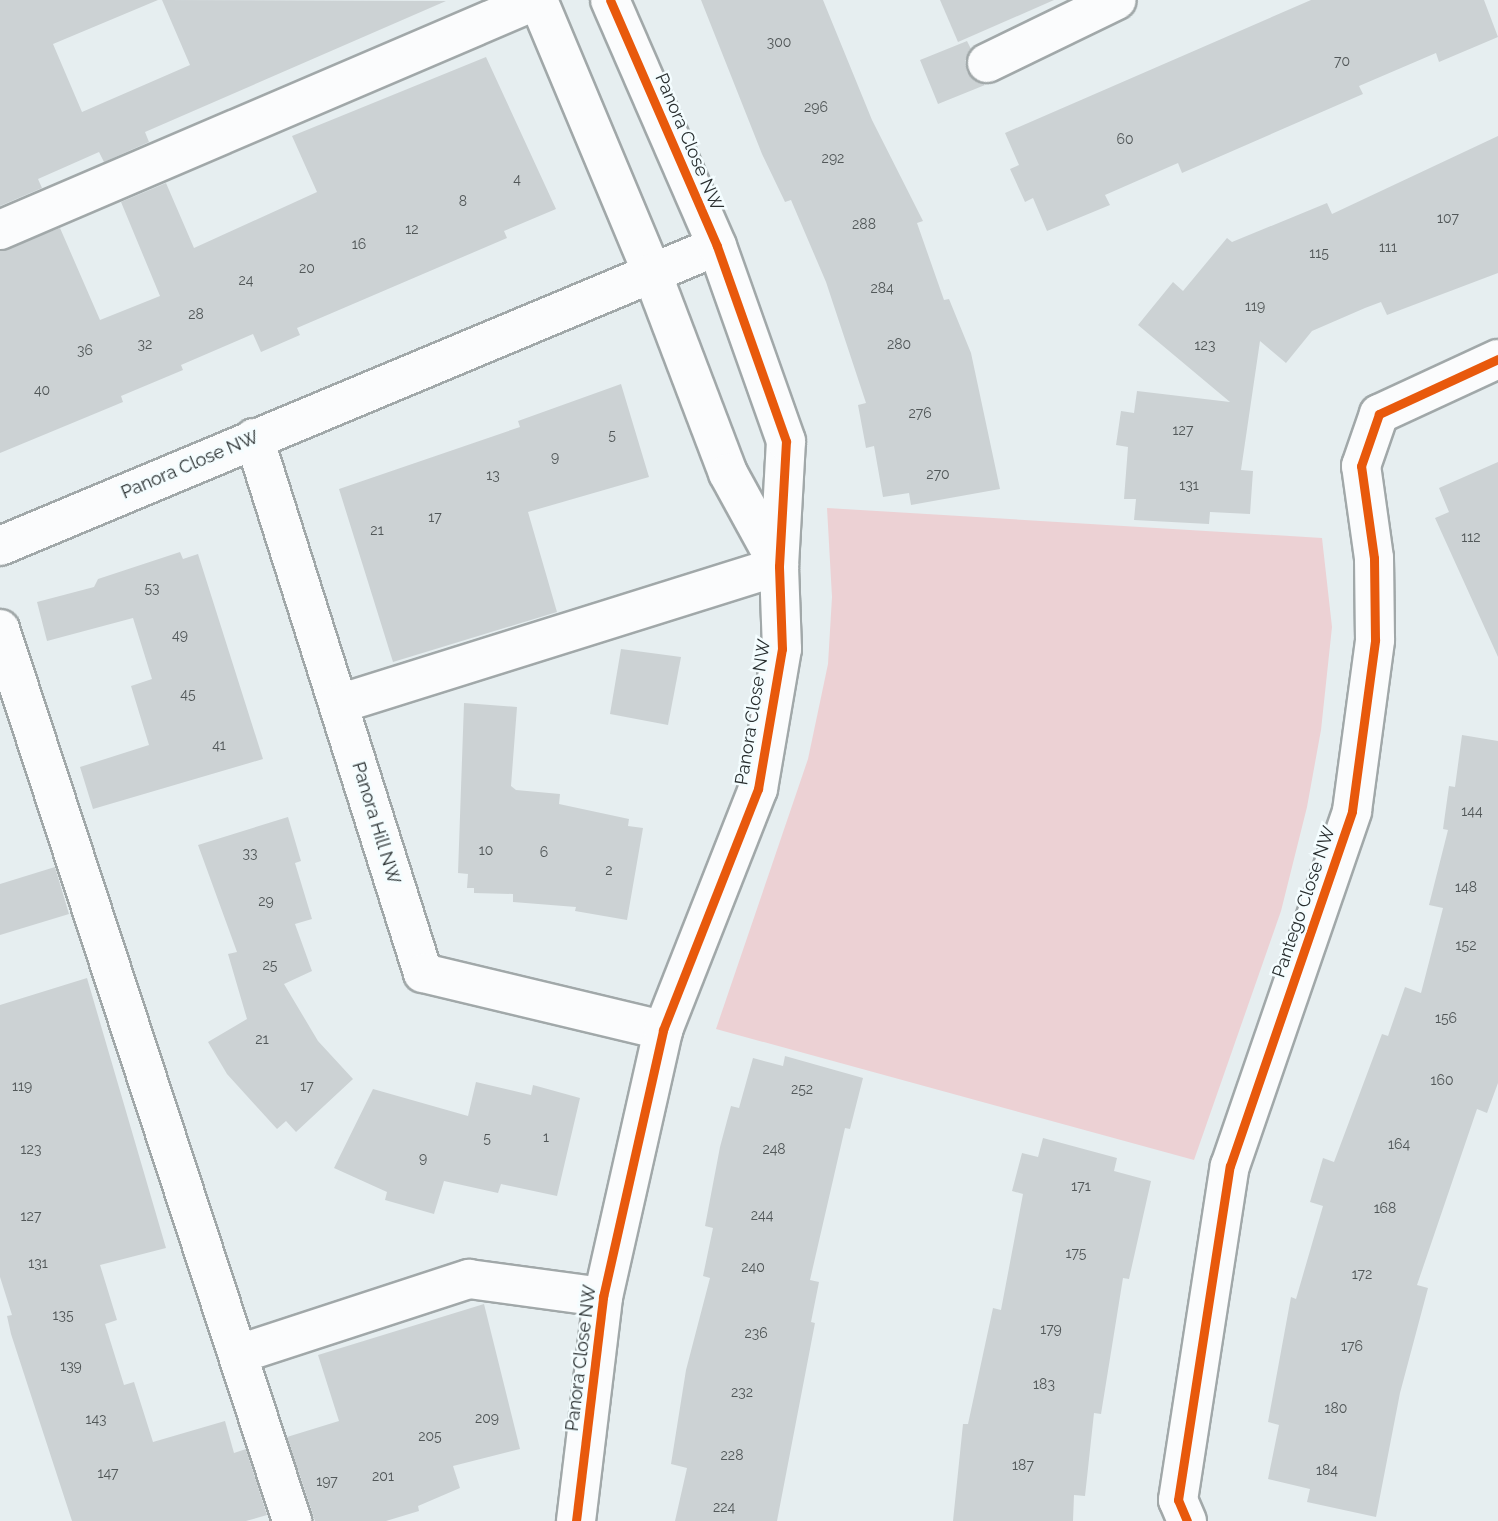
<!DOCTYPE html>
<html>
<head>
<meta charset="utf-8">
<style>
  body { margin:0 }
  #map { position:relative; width:1498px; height:1521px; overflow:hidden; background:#e6eef0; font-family:Raleway,sans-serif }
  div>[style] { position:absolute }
  .green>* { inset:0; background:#ecd1d4 }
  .building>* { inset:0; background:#ccd2d4 }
  .roads { filter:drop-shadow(2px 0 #a1a8a9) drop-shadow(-2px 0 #a1a8a9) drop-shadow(0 2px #a1a8a9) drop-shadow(0 -2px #a1a8a9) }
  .minor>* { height:38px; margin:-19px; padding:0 19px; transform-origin:19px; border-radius:19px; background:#fbfcfd }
  .cycleway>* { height:9px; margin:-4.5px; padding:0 4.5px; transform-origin:4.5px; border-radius:4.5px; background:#e8590c }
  span { translate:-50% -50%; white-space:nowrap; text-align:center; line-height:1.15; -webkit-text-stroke:5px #f4fdff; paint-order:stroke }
  .number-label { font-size:14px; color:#515758 }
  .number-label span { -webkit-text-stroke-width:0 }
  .street-label { font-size:18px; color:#282e2f }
</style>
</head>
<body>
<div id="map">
  <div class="green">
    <div style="clip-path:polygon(827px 508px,1322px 538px,1332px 627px,1321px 730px,1307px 807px,1281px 911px,1194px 1160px,716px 1029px,808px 759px,828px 664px,832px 597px)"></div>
  </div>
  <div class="building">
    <div style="clip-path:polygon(0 0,158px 0,53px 44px,82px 112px,190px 65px,162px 0,446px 1px,145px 132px,149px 142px,104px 162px,99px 152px,38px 179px,42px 188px,0 206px)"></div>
    <div style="clip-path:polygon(701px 0,823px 0,872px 120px,923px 221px,917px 223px,944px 300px,949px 299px,971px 353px,1000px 489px,911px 505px,909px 493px,883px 497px,874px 446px,866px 448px,858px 405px,866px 403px,826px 282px,791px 200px,785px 202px,762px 154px)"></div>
    <div style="clip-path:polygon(940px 0,1054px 0,958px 42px)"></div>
    <div style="clip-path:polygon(1311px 0,1484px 0,1498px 37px,1439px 62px,1436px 53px,1359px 86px,1363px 94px,1182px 173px,1178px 163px,1105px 195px,1110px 205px,1047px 231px,1033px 198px,1025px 202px,1010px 169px,1019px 165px,1005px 133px)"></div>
    <div style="clip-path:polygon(967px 41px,971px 49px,965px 61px,967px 72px,985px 85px,938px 104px,920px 60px)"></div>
    <div style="clip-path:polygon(486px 57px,556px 209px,504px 231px,507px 238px,297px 328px,300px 335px,261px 352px,253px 334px,181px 365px,183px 370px,121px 396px,123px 402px,0 453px,0 251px,60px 228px,100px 320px,160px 296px,121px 202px,166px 183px,194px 248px,317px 192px,292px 136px)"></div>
    <div style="clip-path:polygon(1498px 136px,1498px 273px,1387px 315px,1381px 302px,1365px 308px,1312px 331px,1286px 363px,1260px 341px,1241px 470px,1253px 471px,1250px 514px,1210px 512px,1209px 524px,1134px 520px,1136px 499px,1124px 499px,1128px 447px,1116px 445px,1121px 411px,1134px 413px,1137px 391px,1230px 402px,1138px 325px,1173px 282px,1183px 291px,1227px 238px,1232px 242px,1327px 203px,1332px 214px)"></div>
    <div style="clip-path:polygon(621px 384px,649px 477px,528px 512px,557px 612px,393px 662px,339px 489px,520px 427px,518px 421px)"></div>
    <div style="clip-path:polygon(1498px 462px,1498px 657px,1435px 518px,1449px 512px,1439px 488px)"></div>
    <div style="clip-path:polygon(180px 552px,183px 559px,198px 554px,263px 759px,93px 809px,80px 767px,149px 745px,131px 686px,152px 679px,133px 618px,47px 641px,37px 602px,94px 587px,98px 579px)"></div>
    <div style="clip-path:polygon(621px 649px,681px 657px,668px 725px,610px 714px)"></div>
    <div style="clip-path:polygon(464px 703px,517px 707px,511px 786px,516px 790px,560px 794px,559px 804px,629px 819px,628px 826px,643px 828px,627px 920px,575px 911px,576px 907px,513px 902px,513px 894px,474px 893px,474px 888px,467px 888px,468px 874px,458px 873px)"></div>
    <div style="clip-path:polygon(1462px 735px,1498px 741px,1498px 1083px,1487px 1113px,1477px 1109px,1417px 1285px,1428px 1288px,1400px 1393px,1376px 1517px,1307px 1502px,1310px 1489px,1268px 1479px,1279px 1425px,1268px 1422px,1291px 1297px,1296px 1299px,1323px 1206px,1310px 1202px,1323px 1158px,1334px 1162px,1382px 1034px,1388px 1036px,1405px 987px,1421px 993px,1443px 908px,1429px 905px,1448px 830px,1443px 829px,1449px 786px,1455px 787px)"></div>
    <div style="clip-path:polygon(288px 817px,301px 861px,295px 863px,312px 919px,295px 924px,312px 971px,284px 984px,318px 1041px,353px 1079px,296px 1132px,286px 1121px,277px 1129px,227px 1074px,208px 1042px,247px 1019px,228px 954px,237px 952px,198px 845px)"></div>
    <div style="clip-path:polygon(55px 867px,69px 914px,0 935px,0 884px)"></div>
    <div style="clip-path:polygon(87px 978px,166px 1248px,100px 1265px,117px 1320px,105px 1324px,124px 1385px,134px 1382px,153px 1442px,225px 1421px,234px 1453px,246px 1449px,267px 1515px,246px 1521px,72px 1521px,11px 1334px,7px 1316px,12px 1315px,0 1277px,0 1005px)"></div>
    <div style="clip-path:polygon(785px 1056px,863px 1078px,850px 1129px,845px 1128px,810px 1280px,819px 1282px,811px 1322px,815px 1323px,777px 1521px,675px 1521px,687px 1468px,671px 1464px,686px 1370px,710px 1278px,703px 1276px,713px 1228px,705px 1226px,720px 1147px,731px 1106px,739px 1108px,753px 1058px,783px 1066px)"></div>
    <div style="clip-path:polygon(476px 1082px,531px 1095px,533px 1085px,580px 1098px,557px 1196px,501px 1184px,498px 1193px,444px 1181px,434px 1214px,385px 1200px,387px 1192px,334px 1168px,373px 1089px,468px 1116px)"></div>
    <div style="clip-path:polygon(1043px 1138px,1117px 1158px,1114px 1171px,1151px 1181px,1129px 1279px,1123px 1278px,1101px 1414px,1094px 1413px,1085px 1496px,1074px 1495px,1073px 1521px,953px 1521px,963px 1424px,968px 1424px,993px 1308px,1001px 1310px,1023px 1194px,1012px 1191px,1022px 1153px,1038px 1157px)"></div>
    <div style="clip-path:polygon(484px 1304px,520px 1449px,453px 1466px,460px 1488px,418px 1506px,419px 1511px,386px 1521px,315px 1521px,287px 1437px,339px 1421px,318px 1355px)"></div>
  </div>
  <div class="roads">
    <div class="minor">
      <div style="left:538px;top:0;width:296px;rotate:67.3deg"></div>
      <div style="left:652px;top:273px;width:214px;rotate:69.2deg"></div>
      <div style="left:728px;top:473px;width:106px;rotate:61.3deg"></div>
      <div style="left:987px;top:63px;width:144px;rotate:-25.9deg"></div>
      <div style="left:0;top:230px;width:584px;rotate:-23.19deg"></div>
      <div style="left:254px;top:438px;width:561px;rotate:72.47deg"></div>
      <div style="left:423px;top:973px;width:247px;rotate:13.4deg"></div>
      <div style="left:0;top:546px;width:777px;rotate:-22.7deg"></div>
      <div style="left:0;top:629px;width:939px;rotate:71.87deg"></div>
      <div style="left:339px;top:704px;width:461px;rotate:-17.4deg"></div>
      <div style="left:239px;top:1354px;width:242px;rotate:-18.1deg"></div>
      <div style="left:469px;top:1279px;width:135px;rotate:7.7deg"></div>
      <div style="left:576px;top:1521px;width:226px;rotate:-83.1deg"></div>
      <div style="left:603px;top:1297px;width:274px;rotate:-77.3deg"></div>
      <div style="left:663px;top:1030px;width:259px;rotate:-68.5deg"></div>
      <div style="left:758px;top:789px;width:142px;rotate:-80.3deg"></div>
      <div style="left:782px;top:649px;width:83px;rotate:-92.1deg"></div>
      <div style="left:779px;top:566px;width:125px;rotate:-86.8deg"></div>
      <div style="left:786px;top:441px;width:207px;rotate:-109.5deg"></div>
      <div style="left:717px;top:246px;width:268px;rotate:-113.5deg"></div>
      <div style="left:1187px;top:1521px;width:23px;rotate:-113deg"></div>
      <div style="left:1178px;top:1500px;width:338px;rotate:-81.2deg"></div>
      <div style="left:1230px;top:1166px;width:375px;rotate:-71deg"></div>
      <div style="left:1352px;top:811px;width:173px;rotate:-82.3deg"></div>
      <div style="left:1375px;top:640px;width:82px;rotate:-90.7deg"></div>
      <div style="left:1374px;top:558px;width:93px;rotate:-98deg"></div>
      <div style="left:1361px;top:466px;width:55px;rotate:-70.9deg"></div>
      <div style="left:1379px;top:414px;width:131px;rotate:-24.8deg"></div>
    </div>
  </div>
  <div class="cycleway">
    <div style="left:576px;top:1521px;width:226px;rotate:-83.1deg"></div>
    <div style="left:603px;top:1297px;width:274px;rotate:-77.3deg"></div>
    <div style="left:663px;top:1030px;width:259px;rotate:-68.5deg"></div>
    <div style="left:758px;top:789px;width:142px;rotate:-80.3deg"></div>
    <div style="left:782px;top:649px;width:83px;rotate:-92.1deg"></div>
    <div style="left:779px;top:566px;width:125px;rotate:-86.8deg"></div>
    <div style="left:786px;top:441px;width:207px;rotate:-109.5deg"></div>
    <div style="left:717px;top:246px;width:268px;rotate:-113.5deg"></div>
    <div style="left:1187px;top:1521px;width:23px;rotate:-113deg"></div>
    <div style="left:1178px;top:1500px;width:338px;rotate:-81.2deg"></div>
    <div style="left:1230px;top:1166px;width:375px;rotate:-71deg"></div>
    <div style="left:1352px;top:811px;width:173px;rotate:-82.3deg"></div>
    <div style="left:1375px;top:640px;width:82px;rotate:-90.7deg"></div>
    <div style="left:1374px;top:558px;width:93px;rotate:-98deg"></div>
    <div style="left:1361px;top:466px;width:55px;rotate:-70.9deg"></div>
    <div style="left:1379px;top:414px;width:131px;rotate:-24.8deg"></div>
  </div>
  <div class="number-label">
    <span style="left:779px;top:42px">300</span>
    <span style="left:1342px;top:61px">70</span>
    <span style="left:816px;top:107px">296</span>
    <span style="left:1125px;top:139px">60</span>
    <span style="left:833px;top:158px">292</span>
    <span style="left:517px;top:179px">4</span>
    <span style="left:463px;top:201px">8</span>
    <span style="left:1448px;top:218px">107</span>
    <span style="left:864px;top:224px">288</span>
    <span style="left:412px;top:229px">12</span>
    <span style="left:359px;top:244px">16</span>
    <span style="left:1388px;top:247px">111</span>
    <span style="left:1319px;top:253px">115</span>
    <span style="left:307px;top:268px">20</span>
    <span style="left:246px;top:280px">24</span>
    <span style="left:882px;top:288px">284</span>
    <span style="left:1255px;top:306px">119</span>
    <span style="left:196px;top:314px">28</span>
    <span style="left:145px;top:344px">32</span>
    <span style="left:899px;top:344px">280</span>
    <span style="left:1205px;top:345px">123</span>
    <span style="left:85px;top:350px">36</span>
    <span style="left:42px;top:390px">40</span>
    <span style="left:920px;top:413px">276</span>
    <span style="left:1183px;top:430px">127</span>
    <span style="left:612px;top:435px">5</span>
    <span style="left:555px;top:457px">9</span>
    <span style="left:938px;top:474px">270</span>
    <span style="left:493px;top:475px">13</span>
    <span style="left:1189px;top:485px">131</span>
    <span style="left:435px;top:517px">17</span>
    <span style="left:377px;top:530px">21</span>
    <span style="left:1471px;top:537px">112</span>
    <span style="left:152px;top:588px">53</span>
    <span style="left:180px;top:635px">49</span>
    <span style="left:188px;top:694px">45</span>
    <span style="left:219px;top:745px">41</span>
    <span style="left:1472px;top:811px">144</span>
    <span style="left:486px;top:850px">10</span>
    <span style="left:544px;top:852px">6</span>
    <span style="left:250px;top:853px">33</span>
    <span style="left:609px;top:870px">2</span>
    <span style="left:1466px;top:887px">148</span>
    <span style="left:266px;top:901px">29</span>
    <span style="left:1466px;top:945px">152</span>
    <span style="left:270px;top:965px">25</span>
    <span style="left:1446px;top:1018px">156</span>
    <span style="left:262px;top:1039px">21</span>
    <span style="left:1442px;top:1080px">160</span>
    <span style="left:22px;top:1086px">119</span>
    <span style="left:307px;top:1086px">17</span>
    <span style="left:802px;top:1089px">252</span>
    <span style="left:546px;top:1137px">1</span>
    <span style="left:487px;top:1138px">5</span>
    <span style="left:1399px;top:1144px">164</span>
    <span style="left:31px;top:1149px">123</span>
    <span style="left:774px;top:1149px">248</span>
    <span style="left:423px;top:1158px">9</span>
    <span style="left:1081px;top:1186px">171</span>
    <span style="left:1385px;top:1208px">168</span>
    <span style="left:762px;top:1215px">244</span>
    <span style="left:31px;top:1216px">127</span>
    <span style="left:1076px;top:1253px">175</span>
    <span style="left:38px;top:1263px">131</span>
    <span style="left:753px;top:1267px">240</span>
    <span style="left:1362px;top:1274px">172</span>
    <span style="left:63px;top:1315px">135</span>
    <span style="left:1051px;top:1329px">179</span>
    <span style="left:756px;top:1333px">236</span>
    <span style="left:1352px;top:1346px">176</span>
    <span style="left:71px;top:1366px">139</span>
    <span style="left:1044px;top:1384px">183</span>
    <span style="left:742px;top:1392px">232</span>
    <span style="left:1336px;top:1408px">180</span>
    <span style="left:487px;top:1418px">209</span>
    <span style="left:96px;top:1419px">143</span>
    <span style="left:430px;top:1436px">205</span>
    <span style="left:732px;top:1455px">228</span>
    <span style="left:1023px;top:1465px">187</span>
    <span style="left:1327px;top:1470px">184</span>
    <span style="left:108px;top:1473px">147</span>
    <span style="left:383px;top:1476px">201</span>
    <span style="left:327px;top:1481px">197</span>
    <span style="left:724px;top:1507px">224</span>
  </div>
  <div class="street-label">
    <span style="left:689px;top:142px;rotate:67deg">Panora Close NW</span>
    <span style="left:190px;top:465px;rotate:-23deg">Panora Close NW</span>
    <span style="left:753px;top:712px;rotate:-81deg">Panora Close NW</span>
    <span style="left:376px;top:823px;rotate:73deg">Panora Hill NW</span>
    <span style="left:1304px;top:902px;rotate:-71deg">Pantego Close NW</span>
    <span style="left:581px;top:1358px;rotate:-83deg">Panora Close NW</span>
  </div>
</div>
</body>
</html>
